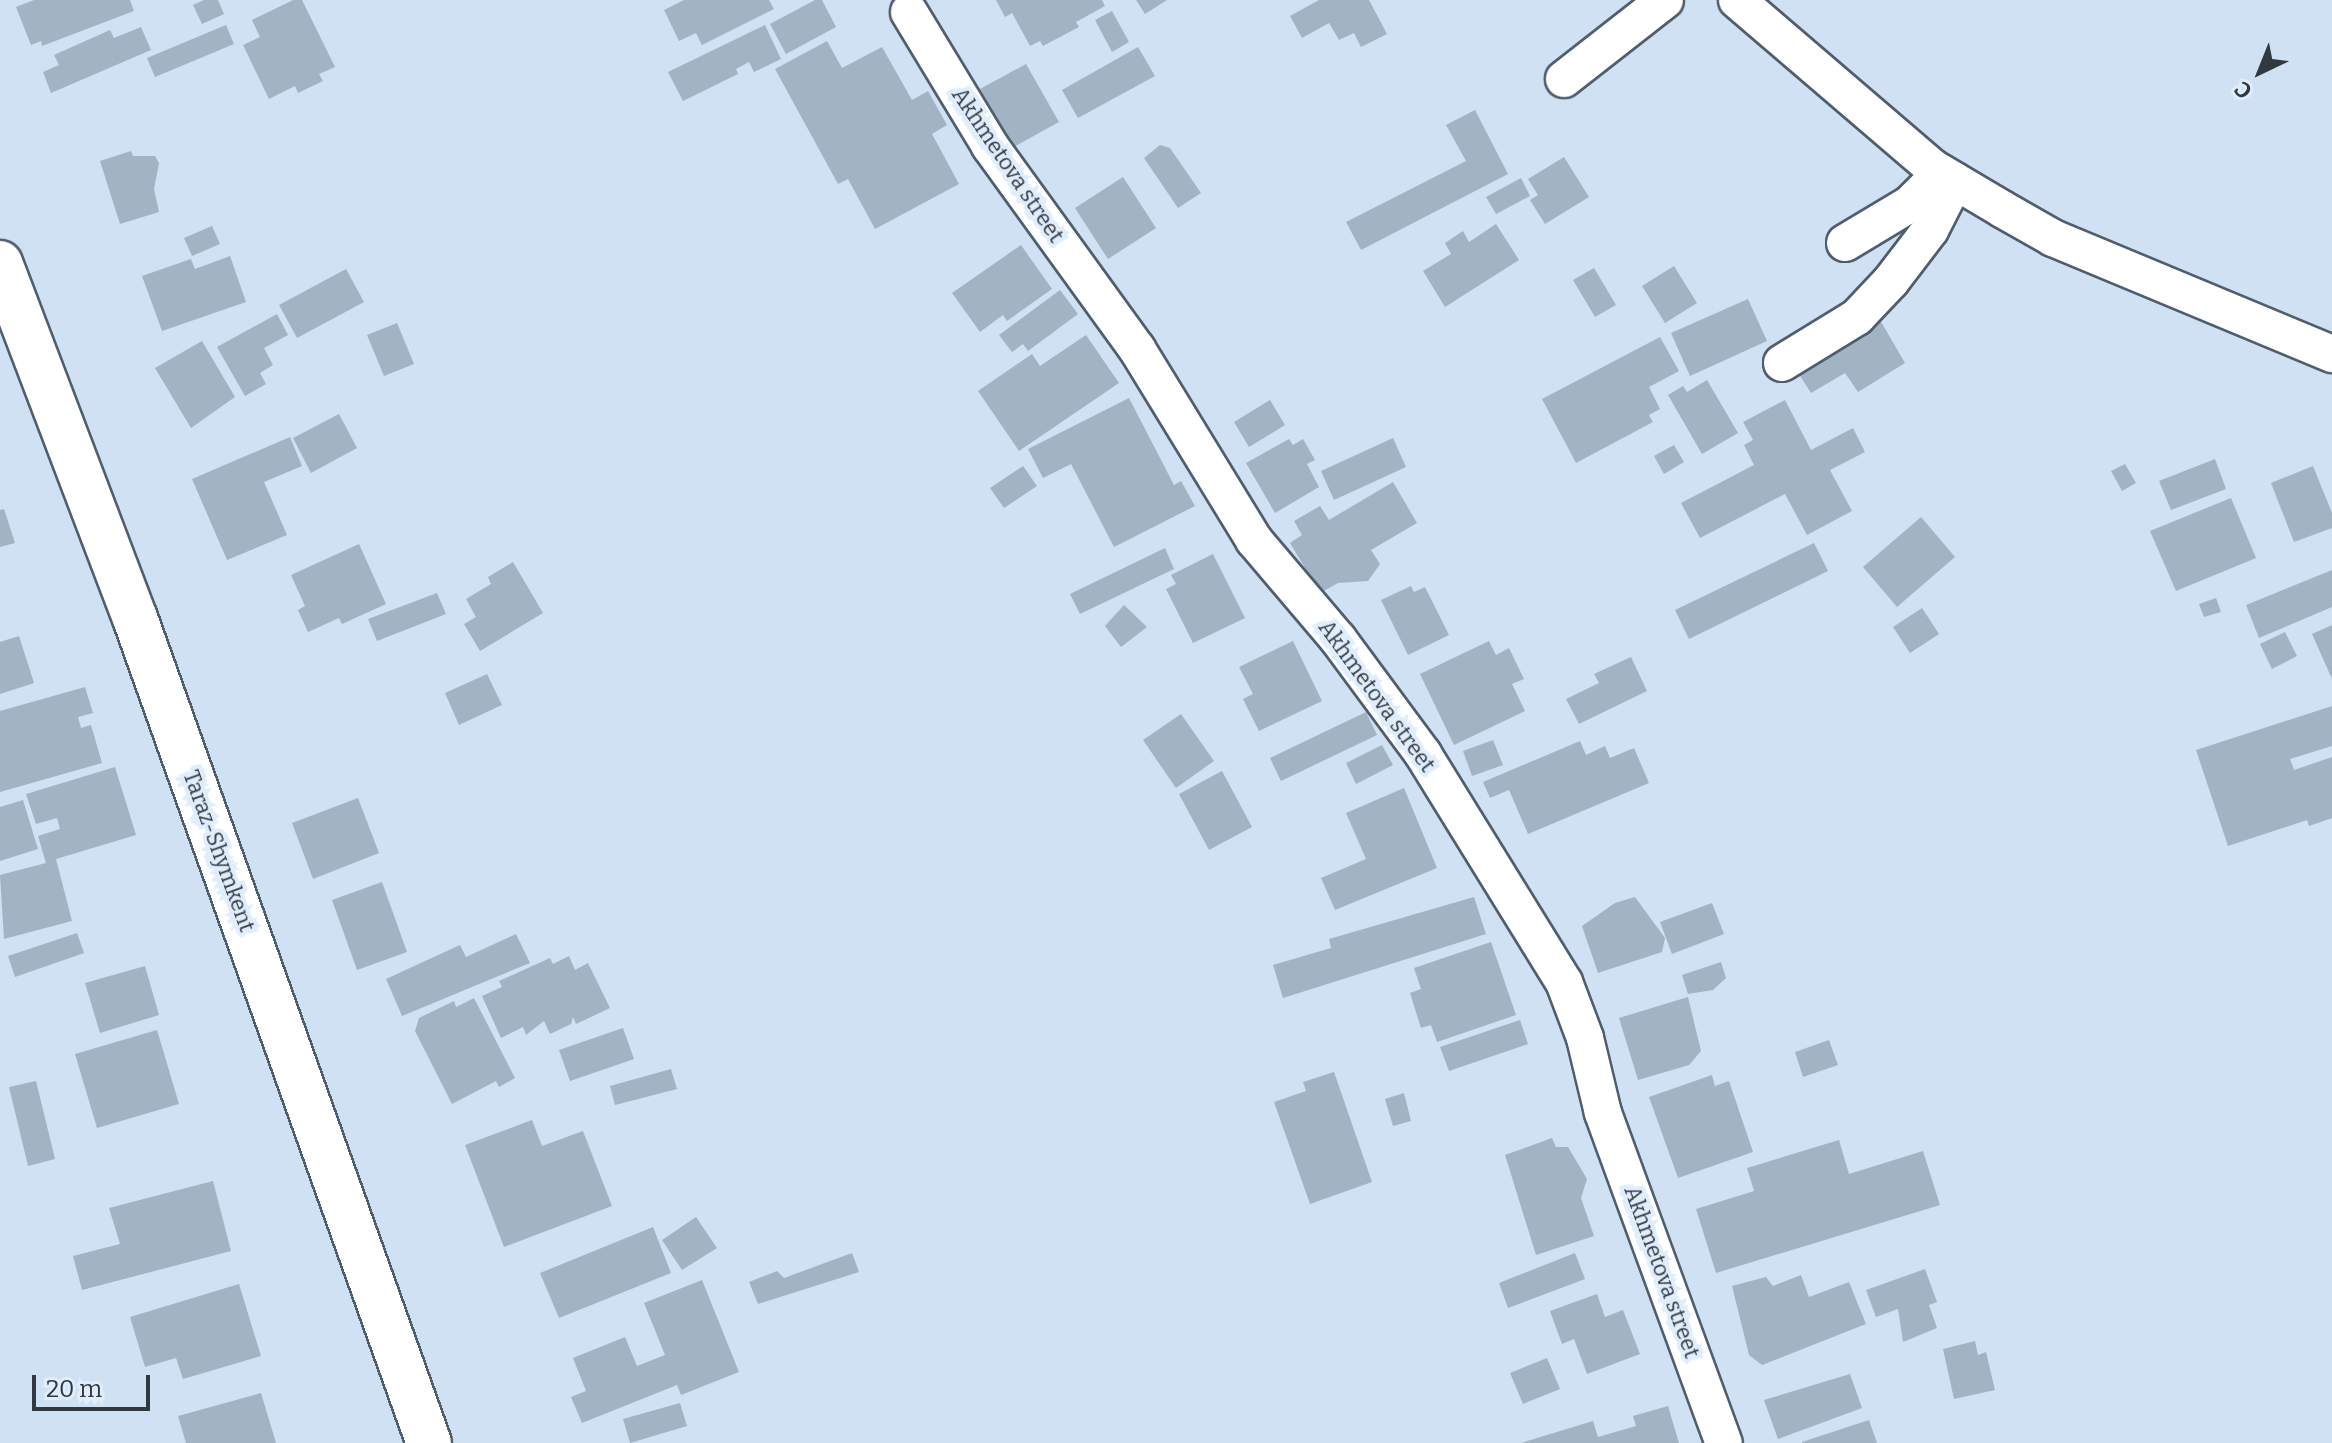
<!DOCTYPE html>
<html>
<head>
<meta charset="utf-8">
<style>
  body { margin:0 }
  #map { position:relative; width:2332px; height:1443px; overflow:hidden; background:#cfe1f2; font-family:Bitter,serif }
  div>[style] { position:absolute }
  .building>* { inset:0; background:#a2b3c4 }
  .roads { filter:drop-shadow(2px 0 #4f5e6e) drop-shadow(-2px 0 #4f5e6e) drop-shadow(0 2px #4f5e6e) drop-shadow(0 -2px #4f5e6e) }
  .street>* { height:36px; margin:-18px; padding:0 18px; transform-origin:18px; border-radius:18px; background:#fff }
  .primary>* { height:44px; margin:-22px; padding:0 22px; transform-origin:22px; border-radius:22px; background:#fff }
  span { translate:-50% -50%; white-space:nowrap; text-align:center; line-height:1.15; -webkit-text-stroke:8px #dfedfc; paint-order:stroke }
  .street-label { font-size:22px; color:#31383f }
  .north { position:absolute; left:2220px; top:32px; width:80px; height:80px; -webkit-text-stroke:6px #dfedfc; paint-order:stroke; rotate:223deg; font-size:22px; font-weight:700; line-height:32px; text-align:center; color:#31383f }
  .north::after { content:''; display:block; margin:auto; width:28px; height:36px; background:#31383f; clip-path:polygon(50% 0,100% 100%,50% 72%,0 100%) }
  .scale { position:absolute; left:32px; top:1375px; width:118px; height:36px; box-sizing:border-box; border:4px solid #31383f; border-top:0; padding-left:10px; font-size:24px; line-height:28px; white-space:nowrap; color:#31383f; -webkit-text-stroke:6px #dfedfc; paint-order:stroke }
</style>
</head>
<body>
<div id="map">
  <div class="building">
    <div style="clip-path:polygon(34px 0,130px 0,134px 11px,42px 46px,41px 41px,31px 45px,16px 7px)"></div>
    <div style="clip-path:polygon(204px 0,218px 0,224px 14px,202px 24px,193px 5px)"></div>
    <div style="clip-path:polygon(293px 0,302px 0,335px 67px,319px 74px,323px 81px,298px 93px,295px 86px,269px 99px,243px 45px,260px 37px,252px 20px)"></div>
    <div style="clip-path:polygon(684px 0,769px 0,774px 9px,702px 45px,696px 33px,679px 41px,664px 10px)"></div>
    <div style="clip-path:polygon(815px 0,822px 0,836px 27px,786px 54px,770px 24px)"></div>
    <div style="clip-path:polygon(996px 0,1102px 0,1105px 6px,1076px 22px,1079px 27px,1043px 46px,1040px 41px,1030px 46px,1012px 13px,1005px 17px)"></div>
    <div style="clip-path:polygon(1136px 0,1167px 0,1145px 14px)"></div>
    <div style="clip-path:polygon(1319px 0,1369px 0,1387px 34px,1361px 47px,1354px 33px,1339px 40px,1329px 23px,1302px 38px,1290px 16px)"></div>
    <div style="clip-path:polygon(1112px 11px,1129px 42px,1112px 52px,1095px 20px)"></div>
    <div style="clip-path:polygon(226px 25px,234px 44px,155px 77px,147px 58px)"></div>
    <div style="clip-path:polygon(765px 25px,781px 59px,754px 72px,749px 62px,736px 69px,738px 74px,683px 101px,668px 72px)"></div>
    <div style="clip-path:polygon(141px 27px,151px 50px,51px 93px,43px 72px,59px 65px,54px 55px,110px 30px,114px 38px)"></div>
    <div style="clip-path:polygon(827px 41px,842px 68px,882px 47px,912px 100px,928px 91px,947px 125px,932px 134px,959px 184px,875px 229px,848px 179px,838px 184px,775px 69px)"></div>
    <div style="clip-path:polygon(1138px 47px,1155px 76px,1078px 118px,1062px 90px)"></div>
    <div style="clip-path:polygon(1026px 64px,1059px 122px,1012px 148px,980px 89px)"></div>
    <div style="clip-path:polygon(1475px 110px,1508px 174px,1361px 250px,1346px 222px,1466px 161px,1446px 125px)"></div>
    <div style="clip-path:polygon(1160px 145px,1170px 148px,1201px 193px,1178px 208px,1144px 158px)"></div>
    <div style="clip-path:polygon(131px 151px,133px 156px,155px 156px,159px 163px,154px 189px,159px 212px,120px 224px,100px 161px)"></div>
    <div style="clip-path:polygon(1564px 157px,1589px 197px,1545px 224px,1530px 200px,1538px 195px,1528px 179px)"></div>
    <div style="clip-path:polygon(1123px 177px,1156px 228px,1108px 259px,1075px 208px)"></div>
    <div style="clip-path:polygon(1521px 178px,1530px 196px,1496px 214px,1486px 197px)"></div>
    <div style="clip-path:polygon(1496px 224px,1519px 260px,1445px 307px,1423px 271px,1451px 254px,1445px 243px,1463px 231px,1469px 242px)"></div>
    <div style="clip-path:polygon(212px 226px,220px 244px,192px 256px,184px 238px)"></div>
    <div style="clip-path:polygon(1021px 245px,1052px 289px,1007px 321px,1003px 315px,980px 332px,952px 293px)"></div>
    <div style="clip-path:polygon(230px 256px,246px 302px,162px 331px,142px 276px,191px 259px,195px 269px)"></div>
    <div style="clip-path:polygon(1674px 266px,1697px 303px,1665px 323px,1642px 286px)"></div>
    <div style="clip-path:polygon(1594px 268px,1616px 305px,1595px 317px,1573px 280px)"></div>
    <div style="clip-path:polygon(346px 269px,364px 302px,297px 338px,279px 305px)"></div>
    <div style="clip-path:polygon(1060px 290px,1078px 314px,1028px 351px,1023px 344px,1012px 352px,999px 335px)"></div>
    <div style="clip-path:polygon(1748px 299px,1767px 341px,1690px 376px,1671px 333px)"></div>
    <div style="clip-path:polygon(277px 314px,288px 335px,264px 348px,273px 365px,260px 373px,266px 384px,245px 396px,217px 347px)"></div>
    <div style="clip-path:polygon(1880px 320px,1905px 363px,1858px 392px,1845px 373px,1811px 393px,1797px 371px)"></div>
    <div style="clip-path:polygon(397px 323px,414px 364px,384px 376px,367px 335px)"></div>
    <div style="clip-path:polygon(1086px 335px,1119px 383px,1019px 451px,978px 391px,1032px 354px,1040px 366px)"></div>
    <div style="clip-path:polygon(1660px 337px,1679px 371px,1649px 387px,1660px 409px,1649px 415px,1653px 422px,1576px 463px,1542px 399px)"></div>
    <div style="clip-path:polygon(202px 341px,235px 397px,191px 428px,155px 368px)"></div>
    <div style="clip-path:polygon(1707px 380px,1738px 433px,1702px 454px,1668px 395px,1683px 386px,1687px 392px)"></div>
    <div style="clip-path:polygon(1129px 398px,1174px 485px,1181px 481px,1195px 506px,1114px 547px,1071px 464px,1043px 478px,1028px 449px)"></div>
    <div style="clip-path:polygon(1270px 400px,1285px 425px,1249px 447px,1234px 422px)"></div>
    <div style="clip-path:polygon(1785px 400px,1811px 450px,1853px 428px,1865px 452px,1830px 470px,1852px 511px,1807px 535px,1785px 494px,1700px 538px,1681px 503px,1754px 465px,1744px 445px,1753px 440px,1743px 422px)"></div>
    <div style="clip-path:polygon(339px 414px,357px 448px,311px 473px,293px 438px)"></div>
    <div style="clip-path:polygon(290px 437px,302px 466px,264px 482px,287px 535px,227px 560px,192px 479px)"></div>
    <div style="clip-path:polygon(1393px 438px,1406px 467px,1334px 500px,1321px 471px)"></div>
    <div style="clip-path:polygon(1289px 439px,1293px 445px,1303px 439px,1315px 460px,1307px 464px,1319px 487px,1275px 513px,1246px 463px)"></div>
    <div style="clip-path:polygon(1674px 445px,1684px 462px,1664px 474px,1654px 456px)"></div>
    <div style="clip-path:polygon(2215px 459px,2226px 489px,2171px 510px,2159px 481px)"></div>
    <div style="clip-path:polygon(2125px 464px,2136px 483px,2122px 491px,2111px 471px)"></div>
    <div style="clip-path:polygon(1023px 466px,1037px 486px,1004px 508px,990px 488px)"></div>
    <div style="clip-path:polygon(2313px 466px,2332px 513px,2332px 528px,2294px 542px,2271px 483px)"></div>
    <div style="clip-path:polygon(1393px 482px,1417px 523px,1371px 550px,1380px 564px,1368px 581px,1338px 583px,1320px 593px,1290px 543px,1302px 535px,1294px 521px,1320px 506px,1329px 520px)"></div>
    <div style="clip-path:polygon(2231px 498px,2256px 558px,2176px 591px,2150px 531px)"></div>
    <div style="clip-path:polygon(4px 509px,15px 543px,0 547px,0 510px)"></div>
    <div style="clip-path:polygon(1921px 517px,1955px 557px,1897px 607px,1863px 567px)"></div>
    <div style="clip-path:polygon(1814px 543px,1828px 571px,1689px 639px,1675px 610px)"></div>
    <div style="clip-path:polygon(359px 544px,386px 604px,342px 624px,339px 618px,308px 632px,298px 610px,305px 606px,291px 575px)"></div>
    <div style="clip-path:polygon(1165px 548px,1174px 569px,1080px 614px,1070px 594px)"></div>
    <div style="clip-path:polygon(1213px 554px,1245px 618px,1193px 643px,1166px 589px,1176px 584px,1171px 575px)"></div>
    <div style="clip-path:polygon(513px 562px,543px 613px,480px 651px,464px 624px,476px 617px,466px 599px,491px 584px,488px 577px)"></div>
    <div style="clip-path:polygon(2332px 570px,2332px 607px,2259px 638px,2246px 605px)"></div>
    <div style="clip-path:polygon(1411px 586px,1414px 592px,1425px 587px,1449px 635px,1408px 655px,1381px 600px)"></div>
    <div style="clip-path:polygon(437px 593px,446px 614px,377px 641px,368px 619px)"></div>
    <div style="clip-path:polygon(2216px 598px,2221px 612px,2204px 617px,2199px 604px)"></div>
    <div style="clip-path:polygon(1124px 605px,1147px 627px,1121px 647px,1105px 626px)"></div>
    <div style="clip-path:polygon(1922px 608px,1939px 634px,1910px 653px,1893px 627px)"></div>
    <div style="clip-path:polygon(2332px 625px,2332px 679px,2312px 634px)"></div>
    <div style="clip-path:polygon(2285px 632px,2297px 656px,2272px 669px,2260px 644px)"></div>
    <div style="clip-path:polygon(19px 636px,34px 683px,0 694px,0 642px)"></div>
    <div style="clip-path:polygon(1293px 641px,1322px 701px,1259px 731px,1243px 699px,1253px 694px,1239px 667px)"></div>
    <div style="clip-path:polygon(1489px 641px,1496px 655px,1509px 648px,1524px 679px,1512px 684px,1525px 711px,1454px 745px,1420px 674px)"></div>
    <div style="clip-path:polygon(1631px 657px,1647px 691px,1579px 724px,1566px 699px,1599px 683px,1594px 674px)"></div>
    <div style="clip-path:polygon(487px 674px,502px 705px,459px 725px,445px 693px)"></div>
    <div style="clip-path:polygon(85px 687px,93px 713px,78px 717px,81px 728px,91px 725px,102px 763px,0 792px,0 711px)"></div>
    <div style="clip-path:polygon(2332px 706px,2332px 746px,2290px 759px,2294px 770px,2332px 757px,2332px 818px,2309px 826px,2307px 820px,2228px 846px,2196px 750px)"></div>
    <div style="clip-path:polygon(1366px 712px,1377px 735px,1281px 781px,1270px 758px)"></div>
    <div style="clip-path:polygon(1181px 714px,1214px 761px,1176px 788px,1143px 740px)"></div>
    <div style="clip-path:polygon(1493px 740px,1503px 765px,1472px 776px,1463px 751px)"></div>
    <div style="clip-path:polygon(1580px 741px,1586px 755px,1605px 746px,1610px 758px,1634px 748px,1649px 783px,1528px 834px,1509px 790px,1490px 798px,1483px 782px)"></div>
    <div style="clip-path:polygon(1382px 745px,1393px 765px,1356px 784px,1346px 763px)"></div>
    <div style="clip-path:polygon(115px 767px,136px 835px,56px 859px,72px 921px,4px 939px,0 875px,46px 863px,38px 836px,60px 829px,57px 818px,36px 824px,26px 794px)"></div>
    <div style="clip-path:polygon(1222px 771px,1252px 827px,1209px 850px,1179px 794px)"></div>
    <div style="clip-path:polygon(1404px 788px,1437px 868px,1335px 910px,1321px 878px,1366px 859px,1346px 813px)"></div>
    <div style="clip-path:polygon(358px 798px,379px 853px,313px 879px,292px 823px)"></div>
    <div style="clip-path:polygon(23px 800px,38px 849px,0 861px,0 807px)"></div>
    <div style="clip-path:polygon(382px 882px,407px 952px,357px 970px,332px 900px)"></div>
    <div style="clip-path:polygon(1474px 897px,1486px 934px,1283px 998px,1273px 965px,1331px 948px,1329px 939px)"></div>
    <div style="clip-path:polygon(1635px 897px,1665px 938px,1662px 952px,1598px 973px,1582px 926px,1615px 903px)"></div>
    <div style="clip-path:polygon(1712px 903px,1724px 934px,1672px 954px,1660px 922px)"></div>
    <div style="clip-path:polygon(77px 933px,84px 953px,15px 977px,8px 956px)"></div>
    <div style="clip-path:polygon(516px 934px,530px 963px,402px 1016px,386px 979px,460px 945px,466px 957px)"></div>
    <div style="clip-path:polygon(1491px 942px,1516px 1015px,1437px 1042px,1431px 1025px,1421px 1028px,1410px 993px,1421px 989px,1414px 968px)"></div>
    <div style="clip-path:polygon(569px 956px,575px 970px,588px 963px,610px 1008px,576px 1024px,573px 1017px,571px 1024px,550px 1034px,544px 1021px,526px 1035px,523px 1027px,501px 1038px,482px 996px,502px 987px,499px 981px,550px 958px,553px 964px)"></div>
    <div style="clip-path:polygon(1721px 962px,1726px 978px,1713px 990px,1688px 994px,1682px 975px)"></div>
    <div style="clip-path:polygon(145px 966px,159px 1015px,100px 1033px,85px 983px)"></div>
    <div style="clip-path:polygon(1688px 997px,1701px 1051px,1689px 1065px,1638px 1080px,1619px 1018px)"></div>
    <div style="clip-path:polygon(474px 998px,515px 1078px,499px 1087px,496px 1081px,452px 1104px,415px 1031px,419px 1018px,454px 1001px,456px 1007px)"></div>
    <div style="clip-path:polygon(1520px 1020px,1528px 1044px,1449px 1071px,1440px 1047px)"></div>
    <div style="clip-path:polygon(623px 1028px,634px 1059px,570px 1081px,559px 1050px)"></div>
    <div style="clip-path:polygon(157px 1030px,179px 1104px,97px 1128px,75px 1054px)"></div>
    <div style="clip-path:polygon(1829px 1040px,1838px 1065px,1803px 1077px,1795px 1052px)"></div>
    <div style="clip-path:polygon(671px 1069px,677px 1089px,615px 1105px,610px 1086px)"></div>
    <div style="clip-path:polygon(1334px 1072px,1372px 1182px,1310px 1204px,1274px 1102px,1306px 1091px,1303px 1082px)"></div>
    <div style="clip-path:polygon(1712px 1075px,1715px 1086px,1729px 1081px,1753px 1152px,1678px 1178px,1649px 1097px)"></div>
    <div style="clip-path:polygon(36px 1081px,55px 1159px,28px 1166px,9px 1087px)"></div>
    <div style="clip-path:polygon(1404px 1093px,1411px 1121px,1393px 1126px,1385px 1099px)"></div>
    <div style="clip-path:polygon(532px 1120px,542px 1146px,583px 1131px,612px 1206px,504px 1247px,465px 1145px)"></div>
    <div style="clip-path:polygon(1552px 1138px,1556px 1147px,1568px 1147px,1587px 1179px,1581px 1198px,1594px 1236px,1536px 1255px,1505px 1155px)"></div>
    <div style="clip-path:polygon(1839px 1140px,1849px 1174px,1923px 1151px,1940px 1205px,1716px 1273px,1696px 1209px,1754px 1191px,1747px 1168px)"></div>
    <div style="clip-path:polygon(213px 1181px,231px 1251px,82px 1290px,73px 1256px,120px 1244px,109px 1208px)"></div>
    <div style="clip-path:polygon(696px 1217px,717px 1248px,682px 1270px,662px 1240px)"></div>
    <div style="clip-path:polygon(653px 1227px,671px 1273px,559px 1318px,540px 1273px)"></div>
    <div style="clip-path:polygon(852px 1253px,859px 1272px,758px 1304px,749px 1282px,777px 1271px,784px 1278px)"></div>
    <div style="clip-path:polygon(1575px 1253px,1585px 1279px,1508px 1308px,1499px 1283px)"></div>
    <div style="clip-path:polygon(1925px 1269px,1937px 1302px,1929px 1305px,1937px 1328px,1903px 1342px,1898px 1309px,1876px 1317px,1866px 1290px)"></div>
    <div style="clip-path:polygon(1801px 1275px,1809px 1297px,1849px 1282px,1866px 1324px,1762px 1365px,1749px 1355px,1732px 1286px,1766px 1277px,1773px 1286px)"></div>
    <div style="clip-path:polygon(702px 1280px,739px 1372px,681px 1395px,677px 1385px,582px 1423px,571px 1397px,586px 1391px,573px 1358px,625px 1337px,637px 1366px,665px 1355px,644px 1303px)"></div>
    <div style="clip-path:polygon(239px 1284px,261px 1356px,183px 1379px,176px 1358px,145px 1367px,130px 1317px)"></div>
    <div style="clip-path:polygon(1597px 1294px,1605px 1317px,1623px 1310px,1640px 1354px,1587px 1374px,1574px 1339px,1562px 1344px,1550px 1311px)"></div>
    <div style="clip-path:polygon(1975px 1341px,1978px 1355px,1986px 1352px,1995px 1390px,1954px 1399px,1943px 1349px)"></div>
    <div style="clip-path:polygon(1547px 1358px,1560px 1389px,1523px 1404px,1510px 1373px)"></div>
    <div style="clip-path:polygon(1850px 1374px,1862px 1408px,1778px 1439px,1764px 1400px)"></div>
    <div style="clip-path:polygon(261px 1393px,276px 1443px,186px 1443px,178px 1416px)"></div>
    <div style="clip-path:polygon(680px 1403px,687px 1426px,630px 1443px,623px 1419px)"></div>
    <div style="clip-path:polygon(1668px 1406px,1679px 1443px,1521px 1443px,1593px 1421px,1598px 1437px,1636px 1426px,1633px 1416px)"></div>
    <div style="clip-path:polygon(1869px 1420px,1877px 1443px,1802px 1443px,1802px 1442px)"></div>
  </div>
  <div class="roads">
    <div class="street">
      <div style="left:1737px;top:0;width:258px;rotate:40.6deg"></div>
      <div style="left:1933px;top:168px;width:80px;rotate:30.7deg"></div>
      <div style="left:2002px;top:209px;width:59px;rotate:29.6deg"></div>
      <div style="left:2053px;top:238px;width:302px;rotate:22.6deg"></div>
      <div style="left:909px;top:12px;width:157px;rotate:58.8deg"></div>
      <div style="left:990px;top:146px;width:251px;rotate:54.1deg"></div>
      <div style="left:1137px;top:349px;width:224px;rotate:58.5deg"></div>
      <div style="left:1254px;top:540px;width:130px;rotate:49.7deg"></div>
      <div style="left:1338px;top:639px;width:143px;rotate:53.5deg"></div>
      <div style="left:1423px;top:754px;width:268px;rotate:58.3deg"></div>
      <div style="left:1564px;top:982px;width:60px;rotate:69.4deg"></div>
      <div style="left:1585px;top:1038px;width:77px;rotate:76.5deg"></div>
      <div style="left:1603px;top:1113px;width:351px;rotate:69.9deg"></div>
      <div style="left:1564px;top:79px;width:128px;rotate:-38deg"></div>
      <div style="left:1845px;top:243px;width:76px;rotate:-31deg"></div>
      <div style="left:1910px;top:204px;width:44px;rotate:-45deg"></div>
      <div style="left:1782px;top:363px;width:88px;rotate:-31.5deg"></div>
      <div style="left:1857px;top:317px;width:50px;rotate:-46.6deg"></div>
      <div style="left:1891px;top:281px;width:64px;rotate:-52.6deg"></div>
      <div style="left:1930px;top:230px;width:55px;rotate:-63deg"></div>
    </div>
    <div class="primary">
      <div style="left:0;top:263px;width:380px;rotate:69.2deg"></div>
      <div style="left:135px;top:618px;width:876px;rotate:70.39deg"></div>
    </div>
  </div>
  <div class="street-label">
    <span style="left:1008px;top:165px;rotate:56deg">Akhmetova street</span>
    <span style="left:1377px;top:696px;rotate:54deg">Akhmetova street</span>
    <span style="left:219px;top:851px;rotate:70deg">Taraz-Shymkent</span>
    <span style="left:1662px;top:1272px;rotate:70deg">Akhmetova street</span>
  </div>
  <div class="north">С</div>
  <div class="scale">20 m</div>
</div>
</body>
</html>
